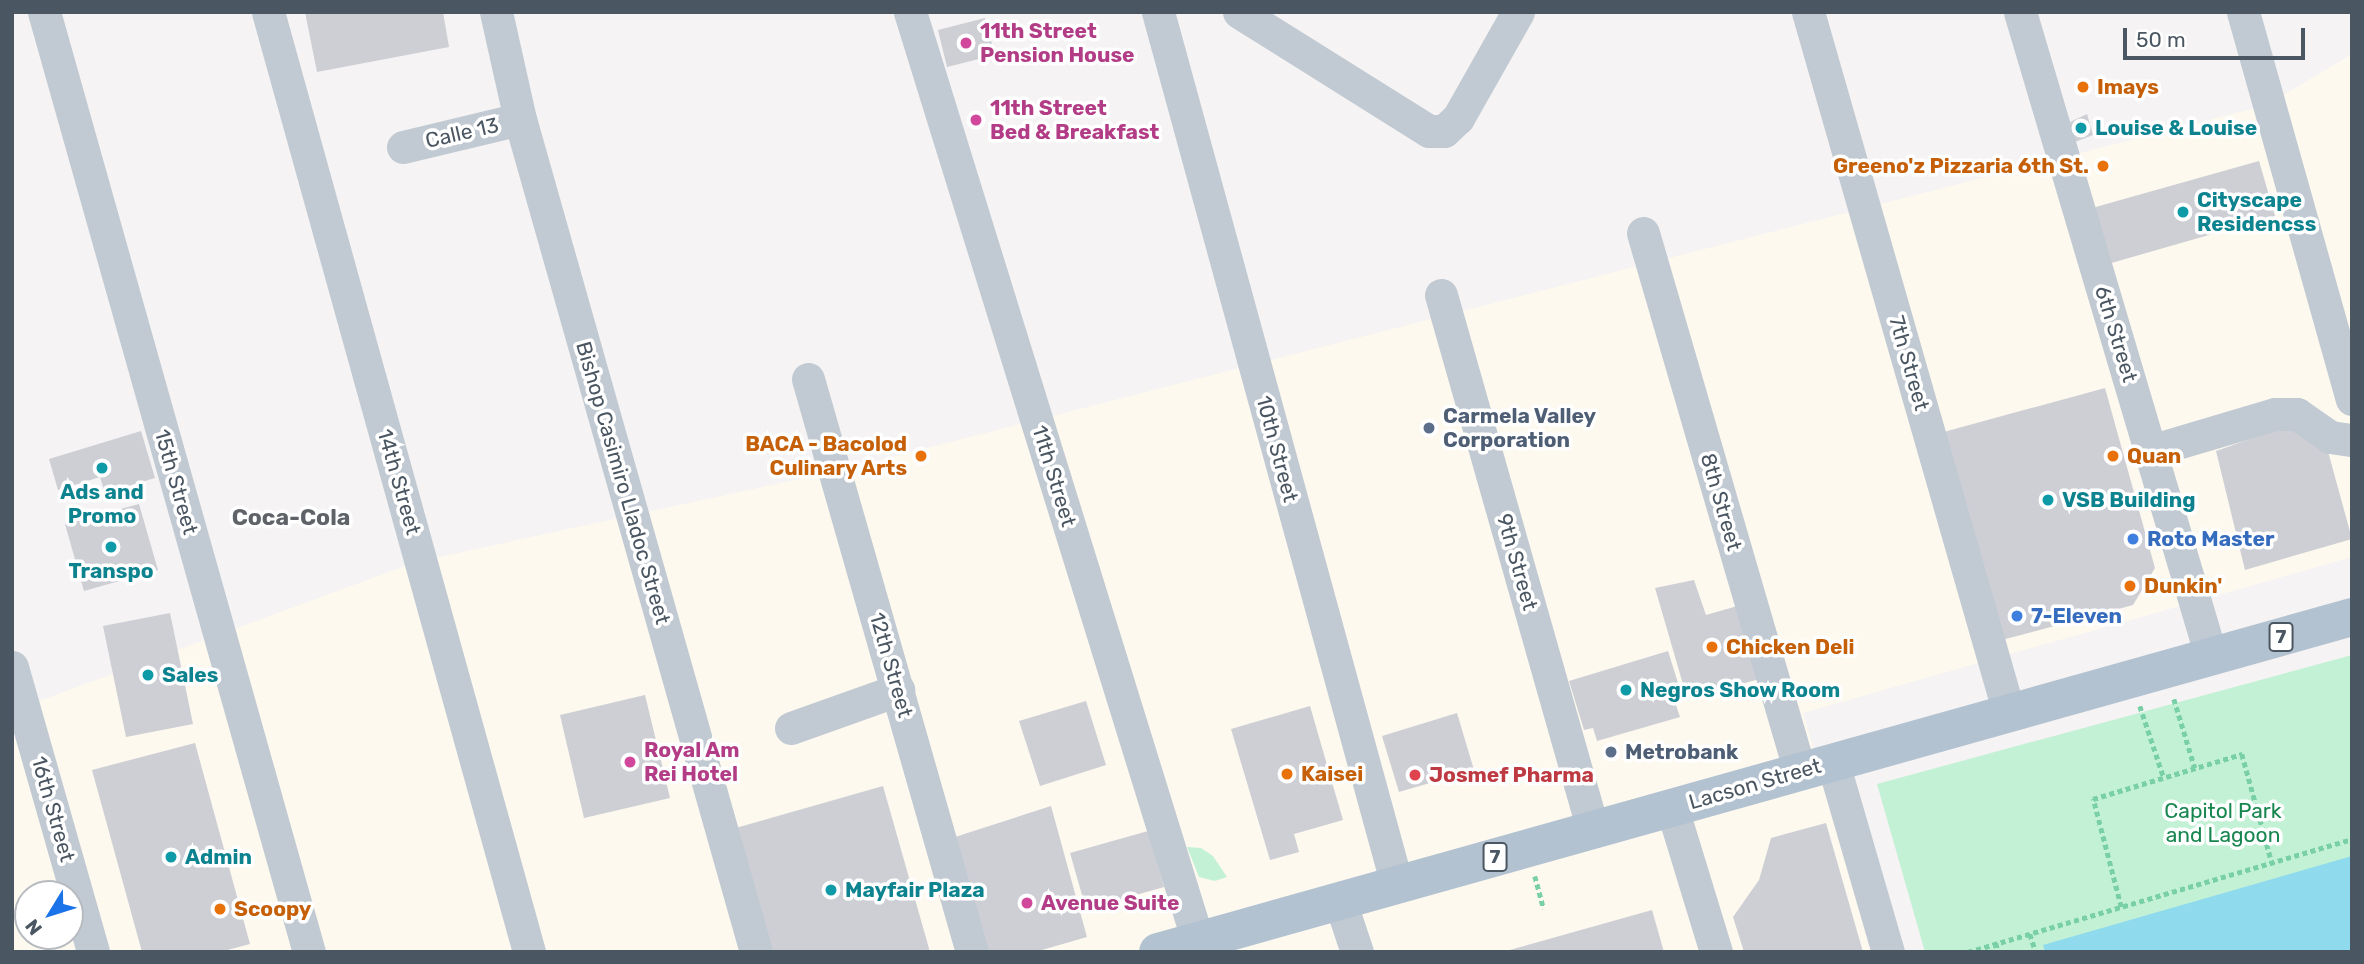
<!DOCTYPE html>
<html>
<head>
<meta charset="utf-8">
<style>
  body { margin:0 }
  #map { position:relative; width:2364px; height:964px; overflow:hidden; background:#f5f3f3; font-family:Rubik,sans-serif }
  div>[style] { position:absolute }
  .commercial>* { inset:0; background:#fdf9ef }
  .green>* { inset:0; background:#c3f1d5 }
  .water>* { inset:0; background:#90daee }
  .building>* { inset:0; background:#cdcfd5 }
  .path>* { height:4.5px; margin-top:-2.25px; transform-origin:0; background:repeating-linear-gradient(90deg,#7ad0a6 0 5px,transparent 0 8.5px) }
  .minor>* { height:33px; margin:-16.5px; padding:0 16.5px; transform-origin:16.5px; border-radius:16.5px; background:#c1cad2 }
  .major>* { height:38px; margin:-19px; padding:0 19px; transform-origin:19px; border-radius:19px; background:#b3c2d1 }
  .dots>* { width:19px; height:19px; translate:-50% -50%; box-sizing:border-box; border:4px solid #fff; border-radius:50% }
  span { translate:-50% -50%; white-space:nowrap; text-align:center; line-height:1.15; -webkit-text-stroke:7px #fff; paint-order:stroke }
  .shield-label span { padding:2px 5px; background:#fff; border:2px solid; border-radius:5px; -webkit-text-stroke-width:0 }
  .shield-label { font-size:19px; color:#4a5661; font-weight:700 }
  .hotel-label { font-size:21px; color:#b23c85; font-weight:700 }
  .left { translate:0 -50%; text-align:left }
  .food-label { font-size:21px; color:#c56008; font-weight:700 }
  .right { translate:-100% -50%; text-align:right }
  .culture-label { font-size:21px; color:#0d838f; font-weight:700 }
  .street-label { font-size:21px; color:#4a5661 }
  .service-label { font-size:21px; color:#4e5e75; font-weight:700 }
  .shop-label { font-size:21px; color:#366cbe; font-weight:700 }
  .health-label { font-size:21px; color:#be3a42; font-weight:700 }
  .park-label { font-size:21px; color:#17864f }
  .neighbourhood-label { font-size:23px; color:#5f6368; font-weight:700 }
  .frame { position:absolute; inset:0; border:14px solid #4a5661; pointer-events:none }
  .north { position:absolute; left:14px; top:880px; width:70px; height:70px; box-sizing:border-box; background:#fff; border:2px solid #b7bbc0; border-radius:50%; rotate:232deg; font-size:19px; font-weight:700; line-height:28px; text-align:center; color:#4a5661 }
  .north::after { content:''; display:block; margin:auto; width:24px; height:32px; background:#1a73e8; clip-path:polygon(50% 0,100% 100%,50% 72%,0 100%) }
  .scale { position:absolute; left:2123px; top:28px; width:182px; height:32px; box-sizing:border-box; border:4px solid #4a5661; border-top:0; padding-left:9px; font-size:21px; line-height:24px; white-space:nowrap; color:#4a5661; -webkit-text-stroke:5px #fff; paint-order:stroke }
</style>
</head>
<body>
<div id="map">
  <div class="commercial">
    <div style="clip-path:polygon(evenodd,2352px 54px,2352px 557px,1803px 713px,1873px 952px,12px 952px,12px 711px,416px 562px,841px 470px,2267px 105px,2352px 54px,28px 894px,70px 894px,70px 936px,28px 936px,28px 894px)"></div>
  </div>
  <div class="green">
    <div style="clip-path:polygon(2352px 655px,2352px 952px,1925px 952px,1877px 784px)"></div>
    <div style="clip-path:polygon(1187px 847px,1201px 848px,1213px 856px,1227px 877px,1215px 881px,1199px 877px)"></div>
  </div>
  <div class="water">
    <div style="clip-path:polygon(2352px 856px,2352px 952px,2045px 952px,2043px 945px)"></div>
  </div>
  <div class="building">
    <div style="clip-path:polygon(305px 12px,443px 12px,449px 47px,317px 72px)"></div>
    <div style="clip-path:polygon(985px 18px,995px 55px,947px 67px,938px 30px)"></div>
    <div style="clip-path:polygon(2087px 114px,2093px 135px,2075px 142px,2070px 122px)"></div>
    <div style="clip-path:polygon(2259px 161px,2275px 216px,2108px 264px,2092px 208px)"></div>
    <div style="clip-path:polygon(2105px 388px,2155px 568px,2133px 605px,1998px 641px,1940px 433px)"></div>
    <div style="clip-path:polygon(2290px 425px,2326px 444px,2352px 539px,2245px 570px,2216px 451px)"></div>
    <div style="clip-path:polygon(141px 431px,155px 478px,105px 493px,100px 477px,58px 490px,49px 459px)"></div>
    <div style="clip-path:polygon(139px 504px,158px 570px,84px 591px,65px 524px)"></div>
    <div style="clip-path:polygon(1694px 580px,1706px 615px,1741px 605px,1760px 679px,1687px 698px,1655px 588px)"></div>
    <div style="clip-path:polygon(170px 613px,193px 724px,126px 737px,103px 626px)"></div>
    <div style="clip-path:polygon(1668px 651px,1683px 699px,1675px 702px,1680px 717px,1597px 741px,1593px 728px,1584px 730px,1569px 681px)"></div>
    <div style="clip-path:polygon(645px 695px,670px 798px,584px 818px,560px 715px)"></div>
    <div style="clip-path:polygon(1086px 701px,1106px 765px,1040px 786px,1019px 721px)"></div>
    <div style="clip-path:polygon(1310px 706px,1343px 820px,1294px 834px,1299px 852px,1270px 860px,1231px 729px)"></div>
    <div style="clip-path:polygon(1457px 713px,1474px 770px,1399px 792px,1382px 736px)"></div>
    <div style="clip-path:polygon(195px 743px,250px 944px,220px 952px,142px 952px,92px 770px)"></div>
    <div style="clip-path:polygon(883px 786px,930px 952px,767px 952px,732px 829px)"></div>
    <div style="clip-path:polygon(1051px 806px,1087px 937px,1035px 952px,988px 952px,952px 838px)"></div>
    <div style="clip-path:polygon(1826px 823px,1863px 952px,1744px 952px,1733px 917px,1759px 880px,1771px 838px)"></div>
    <div style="clip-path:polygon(1148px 831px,1164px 887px,1086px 909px,1070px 853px)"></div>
    <div style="clip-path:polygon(1652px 910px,1664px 952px,1506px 952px,1506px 951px)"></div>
  </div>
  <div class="path">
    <div style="left:2174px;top:699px;width:72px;rotate:73.1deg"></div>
    <div style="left:2140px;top:706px;width:76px;rotate:71.6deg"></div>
    <div style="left:1535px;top:876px;width:34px;rotate:75deg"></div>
    <div style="left:2121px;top:907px;width:112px;rotate:-104.5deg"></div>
    <div style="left:2093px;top:799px;width:156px;rotate:-16.8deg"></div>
    <div style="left:2242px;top:754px;width:113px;rotate:74.6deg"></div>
    <div style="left:2030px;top:934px;width:19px;rotate:72deg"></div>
    <div style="left:1996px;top:943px;width:9px;rotate:77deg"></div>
    <div style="left:1968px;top:952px;width:400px;rotate:-16.4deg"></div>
  </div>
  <div class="minor">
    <div style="left:44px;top:12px;width:977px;rotate:74.26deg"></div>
    <div style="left:268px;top:12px;width:976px;rotate:74.48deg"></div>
    <div style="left:496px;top:12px;width:110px;rotate:77.4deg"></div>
    <div style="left:520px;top:119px;width:866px;rotate:74.18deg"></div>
    <div style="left:910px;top:12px;width:973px;rotate:72.78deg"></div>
    <div style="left:1198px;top:941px;width:11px;rotate:105deg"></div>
    <div style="left:1158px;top:12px;width:905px;rotate:74.69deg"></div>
    <div style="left:1239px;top:12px;width:224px;rotate:32.1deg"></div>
    <div style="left:1429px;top:131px;width:15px"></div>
    <div style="left:1444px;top:131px;width:19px;rotate:-43deg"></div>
    <div style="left:1458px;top:118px;width:122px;rotate:-60.5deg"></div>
    <div style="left:1808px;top:12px;width:729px;rotate:74deg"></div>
    <div style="left:2020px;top:12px;width:672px;rotate:73.48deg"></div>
    <div style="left:2243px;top:12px;width:402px;rotate:74.3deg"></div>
    <div style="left:403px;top:147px;width:120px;rotate:-13.5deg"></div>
    <div style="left:1643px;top:233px;width:561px;rotate:73.76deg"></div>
    <div style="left:1441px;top:295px;width:556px;rotate:74.14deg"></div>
    <div style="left:808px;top:379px;width:596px;rotate:74.03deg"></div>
    <div style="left:2150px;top:451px;width:130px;rotate:-16.5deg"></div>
    <div style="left:2275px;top:414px;width:22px"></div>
    <div style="left:2297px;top:414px;width:40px;rotate:34.9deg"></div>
    <div style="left:2330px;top:437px;width:22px;rotate:8deg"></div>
    <div style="left:12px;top:667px;width:296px;rotate:74.1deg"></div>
    <div style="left:791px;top:728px;width:114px;rotate:-19.6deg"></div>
    <div style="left:1833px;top:763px;width:197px;rotate:73.8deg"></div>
    <div style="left:1672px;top:808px;width:151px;rotate:73deg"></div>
    <div style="left:1340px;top:901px;width:54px;rotate:71.6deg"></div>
  </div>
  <div class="major">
    <div style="left:1158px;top:952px;width:1240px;rotate:-15.67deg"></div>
  </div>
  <div class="dots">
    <div style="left:966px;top:43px;background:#d1479c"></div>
    <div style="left:2083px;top:87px;background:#e8710a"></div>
    <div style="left:976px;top:120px;background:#d1479c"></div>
    <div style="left:2081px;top:128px;background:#0f9aa8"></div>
    <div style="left:2103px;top:166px;background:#e8710a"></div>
    <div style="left:2183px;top:212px;background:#0f9aa8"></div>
    <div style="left:1429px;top:428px;background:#5c6f8a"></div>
    <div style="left:921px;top:456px;background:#e8710a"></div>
    <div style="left:2113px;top:456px;background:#e8710a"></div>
    <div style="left:102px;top:468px;background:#0f9aa8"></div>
    <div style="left:2048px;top:500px;background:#0f9aa8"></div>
    <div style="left:2133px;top:539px;background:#3f7fe0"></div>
    <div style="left:111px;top:547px;background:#0f9aa8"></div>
    <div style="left:2130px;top:586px;background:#e8710a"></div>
    <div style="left:2017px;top:616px;background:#3f7fe0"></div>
    <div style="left:1712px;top:647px;background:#e8710a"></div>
    <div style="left:148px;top:675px;background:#0f9aa8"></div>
    <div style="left:1626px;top:690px;background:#0f9aa8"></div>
    <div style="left:1611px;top:752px;background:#5c6f8a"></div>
    <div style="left:630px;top:762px;background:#d1479c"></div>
    <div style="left:1287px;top:774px;background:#e8710a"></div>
    <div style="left:1415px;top:775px;background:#e0444e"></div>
    <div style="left:171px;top:857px;background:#0f9aa8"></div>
    <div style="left:831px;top:890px;background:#0f9aa8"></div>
    <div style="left:1027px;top:903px;background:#d1479c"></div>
    <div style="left:220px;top:909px;background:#e8710a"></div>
  </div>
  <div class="shield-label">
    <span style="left:2281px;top:637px">7</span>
    <span style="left:1495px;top:857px">7</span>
  </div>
  <div class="hotel-label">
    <span class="left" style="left:980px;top:43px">11th Street<br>Pension House</span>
    <span class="left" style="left:990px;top:120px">11th Street<br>Bed &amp; Breakfast</span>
    <span class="left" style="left:644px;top:762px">Royal Am<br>Rei Hotel</span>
    <span class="left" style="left:1041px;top:903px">Avenue Suite</span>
  </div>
  <div class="food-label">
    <span class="left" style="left:2097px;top:87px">Imays</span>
    <span class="right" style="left:2089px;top:166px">Greeno'z Pizzaria 6th St.</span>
    <span class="right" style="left:907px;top:456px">BACA - Bacolod<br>Culinary Arts</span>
    <span class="left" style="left:2127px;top:456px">Quan</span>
    <span class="left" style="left:2144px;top:586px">Dunkin'</span>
    <span class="left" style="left:1726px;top:647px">Chicken Deli</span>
    <span class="left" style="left:1301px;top:774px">Kaisei</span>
    <span class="left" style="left:234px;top:909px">Scoopy</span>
  </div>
  <div class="culture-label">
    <span class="left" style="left:2095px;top:128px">Louise &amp; Louise</span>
    <span class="left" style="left:2197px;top:212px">Cityscape<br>Residencss</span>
    <span style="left:102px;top:504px">Ads and<br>Promo</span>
    <span class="left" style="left:2062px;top:500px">VSB Building</span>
    <span style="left:111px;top:571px">Transpo</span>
    <span class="left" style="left:162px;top:675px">Sales</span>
    <span class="left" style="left:1640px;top:690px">Negros Show Room</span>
    <span class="left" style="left:185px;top:857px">Admin</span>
    <span class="left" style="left:845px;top:890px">Mayfair Plaza</span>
  </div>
  <div class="street-label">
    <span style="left:462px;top:133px;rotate:-13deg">Calle 13</span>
    <span style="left:2116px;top:334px;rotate:73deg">6th Street</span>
    <span style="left:1909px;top:363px;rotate:74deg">7th Street</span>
    <span style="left:1277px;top:449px;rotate:75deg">10th Street</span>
    <span style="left:1054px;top:476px;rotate:73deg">11th Street</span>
    <span style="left:176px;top:482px;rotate:74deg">15th Street</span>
    <span style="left:399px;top:482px;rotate:74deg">14th Street</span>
    <span style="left:623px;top:483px;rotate:74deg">Bishop Casimiro Lladoc Street</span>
    <span style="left:1721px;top:502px;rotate:74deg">8th Street</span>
    <span style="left:1517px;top:562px;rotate:74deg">9th Street</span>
    <span style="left:891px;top:665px;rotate:74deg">12th Street</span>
    <span style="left:1755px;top:784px;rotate:-16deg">Lacson Street</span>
    <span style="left:53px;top:809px;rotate:74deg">16th Street</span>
  </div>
  <div class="service-label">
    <span class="left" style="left:1443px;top:428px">Carmela Valley<br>Corporation</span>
    <span class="left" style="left:1625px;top:752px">Metrobank</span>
  </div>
  <div class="shop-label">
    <span class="left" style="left:2147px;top:539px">Roto Master</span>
    <span class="left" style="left:2031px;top:616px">7-Eleven</span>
  </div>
  <div class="health-label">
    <span class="left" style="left:1429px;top:775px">Josmef Pharma</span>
  </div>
  <div class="park-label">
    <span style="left:2223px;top:823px">Capitol Park<br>and Lagoon</span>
  </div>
  <div class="neighbourhood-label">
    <span style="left:291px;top:517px">Coca-Cola</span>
  </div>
  <div class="frame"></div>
  <div class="north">N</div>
  <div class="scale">50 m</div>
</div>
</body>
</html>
